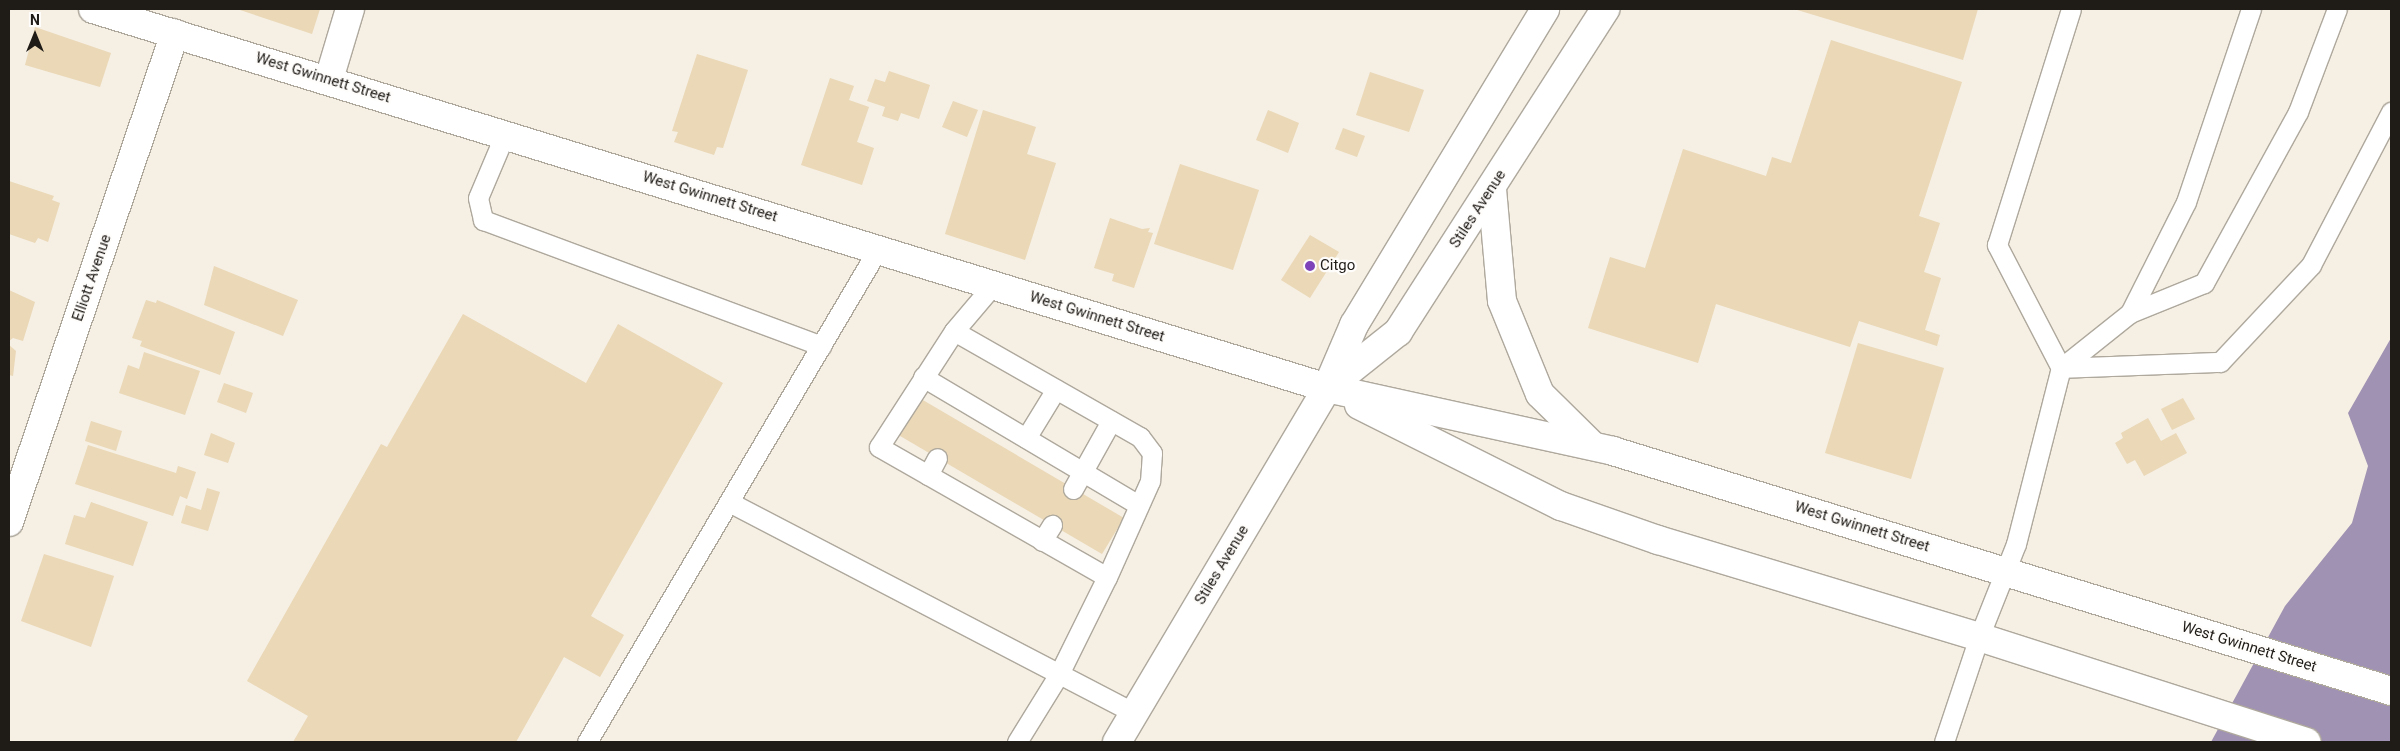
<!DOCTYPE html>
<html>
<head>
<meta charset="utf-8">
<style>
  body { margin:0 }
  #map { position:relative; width:2400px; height:751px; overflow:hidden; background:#f6efe3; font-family:Roboto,sans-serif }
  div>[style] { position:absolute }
  .water>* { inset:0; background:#9f92b2 }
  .building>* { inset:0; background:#ead8b7 }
  .roads { filter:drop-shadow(1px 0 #aea89d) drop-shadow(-1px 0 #aea89d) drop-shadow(0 1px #aea89d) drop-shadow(0 -1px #aea89d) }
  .service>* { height:19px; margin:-9.5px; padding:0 9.5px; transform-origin:9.5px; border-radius:9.5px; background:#fff }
  .minor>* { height:28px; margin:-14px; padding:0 14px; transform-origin:14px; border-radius:14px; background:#fff }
  .tertiary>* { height:28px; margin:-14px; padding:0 14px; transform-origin:14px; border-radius:14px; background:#fff }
  .secondary>* { height:28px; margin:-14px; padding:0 14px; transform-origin:14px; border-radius:14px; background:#fff }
  .dots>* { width:14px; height:14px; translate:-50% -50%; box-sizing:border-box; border:2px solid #fffdfb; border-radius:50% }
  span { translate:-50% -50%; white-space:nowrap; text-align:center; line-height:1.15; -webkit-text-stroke:4.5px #fffdfb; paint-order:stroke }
  .street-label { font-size:15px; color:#1f1c18 }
  .poi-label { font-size:15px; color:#1f1c18 }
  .left { translate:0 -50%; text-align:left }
  .frame { position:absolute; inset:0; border:10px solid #1f1c18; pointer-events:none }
  .north { position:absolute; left:10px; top:10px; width:50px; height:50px; -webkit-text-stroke:4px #fffdfb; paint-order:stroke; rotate:0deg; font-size:14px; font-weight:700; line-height:20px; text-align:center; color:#1f1c18 }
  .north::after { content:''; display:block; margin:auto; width:18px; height:22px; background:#1f1c18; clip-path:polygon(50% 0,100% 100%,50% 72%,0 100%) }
</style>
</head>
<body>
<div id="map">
  <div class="water">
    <div style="clip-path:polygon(2391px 338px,2391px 742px,2211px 742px,2285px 606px,2352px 523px,2368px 466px,2348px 413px)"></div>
  </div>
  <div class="building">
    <div style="clip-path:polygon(237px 9px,320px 9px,312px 34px)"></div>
    <div style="clip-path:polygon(1794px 9px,1978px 9px,1963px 60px)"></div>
    <div style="clip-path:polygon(35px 27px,111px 53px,100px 87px,25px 65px)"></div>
    <div style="clip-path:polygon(1831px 40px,1962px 82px,1919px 216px,1940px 223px,1924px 272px,1941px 278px,1925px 330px,1940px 335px,1937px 346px,1859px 321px,1850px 347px,1716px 304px,1698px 363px,1588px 328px,1610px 257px,1645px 268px,1683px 149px,1766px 176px,1772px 157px,1791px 163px)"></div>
    <div style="clip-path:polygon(697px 54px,748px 70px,723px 148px,717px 147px,714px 155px,674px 142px,678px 132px,672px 131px)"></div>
    <div style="clip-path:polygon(889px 71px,930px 85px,919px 119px,901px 113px,898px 121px,882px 116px,885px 107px,867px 101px,875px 79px,885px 82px)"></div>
    <div style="clip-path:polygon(1370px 72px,1424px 90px,1409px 132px,1356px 115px)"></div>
    <div style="clip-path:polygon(830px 78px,854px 86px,849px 100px,869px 107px,857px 142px,874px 148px,862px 185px,801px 165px)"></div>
    <div style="clip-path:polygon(953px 101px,978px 110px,967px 137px,942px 127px)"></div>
    <div style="clip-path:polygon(983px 110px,1036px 127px,1027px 154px,1056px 163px,1025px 260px,945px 234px)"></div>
    <div style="clip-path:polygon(1268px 110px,1299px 123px,1288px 153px,1256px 140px)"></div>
    <div style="clip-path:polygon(1343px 128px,1365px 136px,1357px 157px,1335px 149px)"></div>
    <div style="clip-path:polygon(1180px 164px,1259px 190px,1233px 270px,1154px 244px)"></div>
    <div style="clip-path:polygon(9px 181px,54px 196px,52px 200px,60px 203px,48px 242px,38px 238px,35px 243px,9px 234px)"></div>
    <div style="clip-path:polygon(1110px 218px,1142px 229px,1150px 228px,1148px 232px,1153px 233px,1134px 288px,1112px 281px,1114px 274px,1094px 268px)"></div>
    <div style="clip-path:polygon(1310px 235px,1339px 252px,1310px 298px,1281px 280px)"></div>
    <div style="clip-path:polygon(214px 266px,298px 300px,283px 336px,204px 305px)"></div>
    <div style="clip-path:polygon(9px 290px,35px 302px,23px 341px,13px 338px,9px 341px)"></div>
    <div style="clip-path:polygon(146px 300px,156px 303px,157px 300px,235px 332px,220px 375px,140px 346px,142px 341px,132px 338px)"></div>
    <div style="clip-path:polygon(463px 314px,586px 383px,618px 324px,723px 383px,591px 616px,624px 635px,600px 677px,564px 657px,516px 742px,293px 742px,308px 716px,247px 681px,381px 444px,387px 447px)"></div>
    <div style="clip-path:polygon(1858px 343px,1944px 368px,1911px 479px,1825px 453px)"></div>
    <div style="clip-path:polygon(9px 345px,16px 351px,13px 376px,9px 375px)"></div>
    <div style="clip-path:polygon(144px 352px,200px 371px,185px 415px,119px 393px,128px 365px,139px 369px)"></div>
    <div style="clip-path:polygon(224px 383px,253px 393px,246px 413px,217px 402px)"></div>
    <div style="clip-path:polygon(916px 396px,1124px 518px,1102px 554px,895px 433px)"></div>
    <div style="clip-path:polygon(2183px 398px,2195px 419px,2172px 430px,2161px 409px)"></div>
    <div style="clip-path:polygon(2148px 418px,2161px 441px,2176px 433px,2187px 453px,2144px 476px,2135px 460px,2127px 464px,2115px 443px,2123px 438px,2121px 433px)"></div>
    <div style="clip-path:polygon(91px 421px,122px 431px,116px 451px,85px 441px)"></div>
    <div style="clip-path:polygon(211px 433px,235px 443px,228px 463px,204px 455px)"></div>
    <div style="clip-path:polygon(88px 445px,176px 473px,178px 466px,196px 472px,187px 499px,180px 496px,173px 516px,75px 484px)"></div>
    <div style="clip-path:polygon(207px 488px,220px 492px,208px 531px,181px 523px,186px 505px,201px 510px)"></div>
    <div style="clip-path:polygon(91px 502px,148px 522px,133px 566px,65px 544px,74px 515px,85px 518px)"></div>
    <div style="clip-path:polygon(44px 554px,114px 576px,91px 647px,21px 621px)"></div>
  </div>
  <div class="roads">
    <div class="service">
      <div style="left:505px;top:134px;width:69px;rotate:112.9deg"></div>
      <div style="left:478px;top:198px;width:23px;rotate:77deg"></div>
      <div style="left:483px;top:220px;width:361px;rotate:20.4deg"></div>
      <div style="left:993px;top:285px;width:60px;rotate:130.3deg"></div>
      <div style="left:954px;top:331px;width:138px;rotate:122.9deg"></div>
      <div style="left:879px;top:447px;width:262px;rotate:29.7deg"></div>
      <div style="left:1107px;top:577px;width:108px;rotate:116.3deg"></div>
      <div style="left:1059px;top:674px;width:80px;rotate:121.7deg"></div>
      <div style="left:2130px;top:313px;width:124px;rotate:-63.2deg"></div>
      <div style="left:2186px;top:202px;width:204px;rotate:-71.4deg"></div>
      <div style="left:954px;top:331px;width:214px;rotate:29.7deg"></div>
      <div style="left:1140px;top:437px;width:20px;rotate:53deg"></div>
      <div style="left:1152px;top:453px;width:28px;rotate:94deg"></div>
      <div style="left:1150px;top:481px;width:105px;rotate:114.1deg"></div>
      <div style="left:2061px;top:368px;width:159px;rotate:-2.2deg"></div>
      <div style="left:2220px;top:362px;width:133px;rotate:-46.8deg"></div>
      <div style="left:2311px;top:265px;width:173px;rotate:-62.4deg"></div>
      <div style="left:2061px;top:368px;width:139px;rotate:-117.5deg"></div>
      <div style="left:1997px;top:245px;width:247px;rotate:-72.6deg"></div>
      <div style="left:923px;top:377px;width:251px;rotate:30.7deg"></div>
      <div style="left:1026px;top:438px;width:57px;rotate:-58.5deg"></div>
      <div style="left:928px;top:475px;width:19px;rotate:-62deg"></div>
      <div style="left:1073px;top:489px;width:78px;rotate:-60.8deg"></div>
      <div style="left:729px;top:502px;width:457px;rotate:27.5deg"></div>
      <div style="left:1042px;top:541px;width:19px;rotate:-58deg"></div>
      <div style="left:587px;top:742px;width:572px;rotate:-59.45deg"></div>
      <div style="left:1944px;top:742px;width:111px;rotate:-71.6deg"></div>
      <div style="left:1979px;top:637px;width:100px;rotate:-68.3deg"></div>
      <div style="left:2016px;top:544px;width:182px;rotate:-75.7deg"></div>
      <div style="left:2061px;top:368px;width:88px;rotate:-38.6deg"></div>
      <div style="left:2130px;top:313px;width:80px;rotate:-22.1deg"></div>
      <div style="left:2204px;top:283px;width:195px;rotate:-61.2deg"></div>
      <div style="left:2298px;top:112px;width:110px;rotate:-69.3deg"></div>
    </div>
    <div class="minor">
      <div style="left:329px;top:79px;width:73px;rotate:-73.3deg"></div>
      <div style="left:9px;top:522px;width:516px;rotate:-71.25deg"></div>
    </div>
    <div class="tertiary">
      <div style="left:1330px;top:386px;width:87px;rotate:-38.5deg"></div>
      <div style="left:1398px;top:332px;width:384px;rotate:-57.3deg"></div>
      <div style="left:1117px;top:742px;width:412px;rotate:-59.3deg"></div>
      <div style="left:1327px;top:388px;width:69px;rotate:-66.8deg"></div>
      <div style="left:1354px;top:325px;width:369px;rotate:-58.8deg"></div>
    </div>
    <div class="secondary">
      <div style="left:93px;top:9px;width:1291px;rotate:17.07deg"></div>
      <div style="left:1327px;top:388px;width:293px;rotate:12.4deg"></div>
      <div style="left:1613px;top:451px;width:814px;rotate:17.14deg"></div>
      <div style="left:1492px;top:189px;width:112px;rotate:84.9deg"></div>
      <div style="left:1502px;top:301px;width:100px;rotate:67.8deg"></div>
      <div style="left:1540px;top:394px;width:74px;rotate:44.5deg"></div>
      <div style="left:1359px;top:405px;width:226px;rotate:26.6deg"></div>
      <div style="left:1561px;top:506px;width:103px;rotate:19.3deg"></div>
      <div style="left:1658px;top:540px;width:335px;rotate:16.8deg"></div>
      <div style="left:1979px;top:637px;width:344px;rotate:17.8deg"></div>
    </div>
  </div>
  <div class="dots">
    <div style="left:1310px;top:266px;background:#7e43b9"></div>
  </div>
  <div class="street-label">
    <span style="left:323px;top:78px;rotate:17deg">West Gwinnett Street</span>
    <span style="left:710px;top:197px;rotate:17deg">West Gwinnett Street</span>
    <span style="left:1478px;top:209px;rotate:-57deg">Stiles Avenue</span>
    <span style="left:92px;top:278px;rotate:-71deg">Elliott Avenue</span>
    <span style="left:1097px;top:317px;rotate:17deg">West Gwinnett Street</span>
    <span style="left:1862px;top:527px;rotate:17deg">West Gwinnett Street</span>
    <span style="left:1222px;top:565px;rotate:-59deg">Stiles Avenue</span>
    <span style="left:2249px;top:647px;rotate:17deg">West Gwinnett Street</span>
  </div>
  <div class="poi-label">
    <span class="left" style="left:1320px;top:266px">Citgo</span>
  </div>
  <div class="frame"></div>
  <div class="north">N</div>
</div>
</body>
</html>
